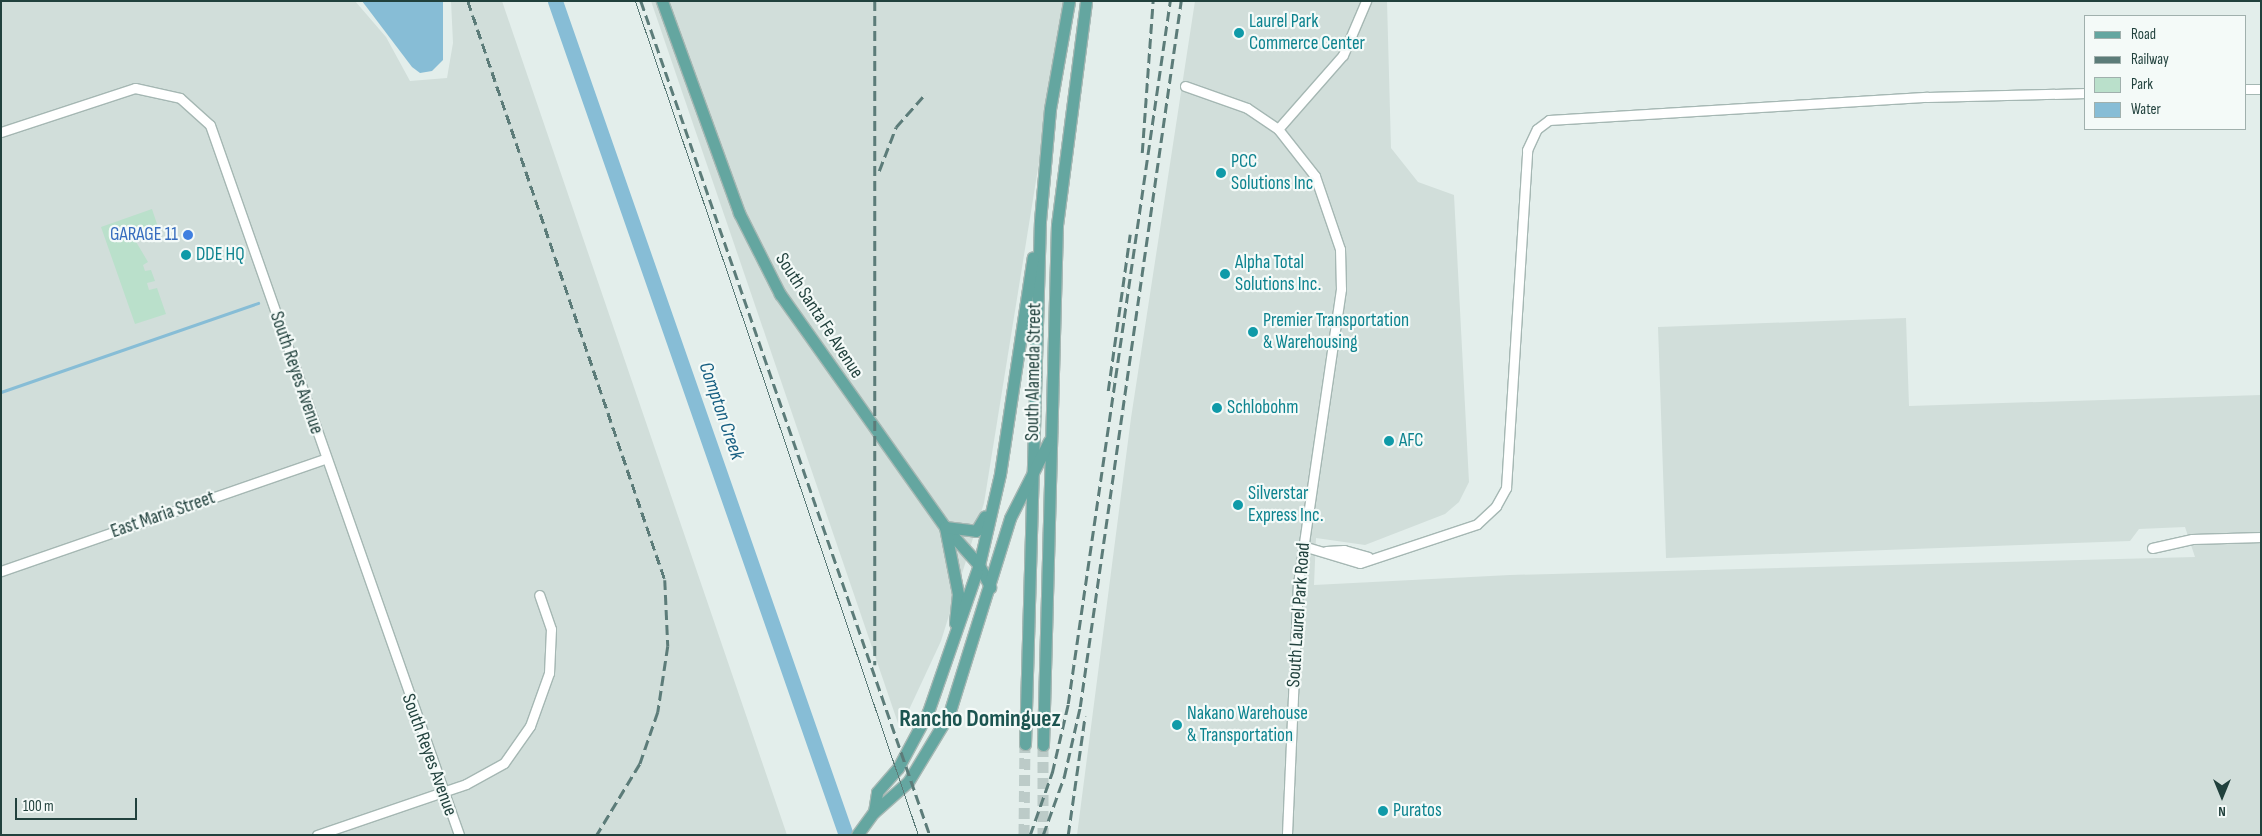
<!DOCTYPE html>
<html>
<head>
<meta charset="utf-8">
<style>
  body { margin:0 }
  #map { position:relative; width:2262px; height:836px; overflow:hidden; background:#e3eeeb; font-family:"Sofia Sans Condensed",sans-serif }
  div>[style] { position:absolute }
  .built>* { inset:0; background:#d1deda }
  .green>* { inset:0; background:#bae0cb }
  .water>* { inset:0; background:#87bdd6 }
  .stream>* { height:2.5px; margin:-1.25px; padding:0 1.25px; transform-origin:1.25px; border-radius:1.25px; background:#87bdd6 }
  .river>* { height:15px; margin:-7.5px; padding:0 7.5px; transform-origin:7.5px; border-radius:7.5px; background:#87bdd6 }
  .major-tunnel>* { height:11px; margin-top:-5.5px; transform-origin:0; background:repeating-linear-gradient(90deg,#bccbc8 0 11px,transparent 0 16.5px) }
  .roads { filter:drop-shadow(1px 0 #a5b7b3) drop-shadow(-1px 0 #a5b7b3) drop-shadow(0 1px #a5b7b3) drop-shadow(0 -1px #a5b7b3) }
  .minor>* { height:9px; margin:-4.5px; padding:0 4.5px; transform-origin:4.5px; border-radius:4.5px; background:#fff }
  .major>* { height:11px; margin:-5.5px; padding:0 5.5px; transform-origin:5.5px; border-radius:5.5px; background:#64a6a0 }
  .tram>* { height:1px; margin:-0.5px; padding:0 0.5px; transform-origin:0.5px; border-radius:0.5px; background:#5c7c79 }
  .rail>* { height:2.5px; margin-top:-1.25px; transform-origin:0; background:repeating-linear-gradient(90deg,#5c7c79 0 10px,transparent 0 15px) }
  .dots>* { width:14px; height:14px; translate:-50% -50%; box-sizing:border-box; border:2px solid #f4faf8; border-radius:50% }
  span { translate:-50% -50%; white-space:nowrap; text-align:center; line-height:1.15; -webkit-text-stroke:4.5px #f4faf8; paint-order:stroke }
  .culture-label { font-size:19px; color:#0d838f }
  .left { translate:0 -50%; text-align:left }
  .shop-label { font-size:19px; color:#366cbe }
  .right { translate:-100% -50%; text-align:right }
  .street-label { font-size:19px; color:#21413d }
  .water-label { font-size:20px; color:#165e81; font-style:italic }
  .district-label { font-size:24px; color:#1b5450; font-weight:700 }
  .frame { position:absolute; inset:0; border:2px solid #21413d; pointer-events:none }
  .legend { position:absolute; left:2084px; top:15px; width:162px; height:115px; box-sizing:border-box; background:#f4faf8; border:1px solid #a0b0ad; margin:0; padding:6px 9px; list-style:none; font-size:15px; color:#21413d }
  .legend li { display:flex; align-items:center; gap:10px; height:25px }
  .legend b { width:25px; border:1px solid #a0b0ad }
  .north { position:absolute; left:2197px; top:771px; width:50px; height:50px; -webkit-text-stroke:4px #f4faf8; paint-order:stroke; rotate:180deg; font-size:14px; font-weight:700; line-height:20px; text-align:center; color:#21413d }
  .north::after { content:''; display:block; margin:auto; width:18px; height:22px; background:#21413d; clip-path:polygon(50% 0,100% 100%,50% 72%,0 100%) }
  .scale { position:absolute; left:15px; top:798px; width:122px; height:22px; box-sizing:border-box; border:2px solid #21413d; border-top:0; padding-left:6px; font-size:15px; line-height:18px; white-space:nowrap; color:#21413d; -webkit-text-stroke:4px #f4faf8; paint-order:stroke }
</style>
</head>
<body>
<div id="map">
  <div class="built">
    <div style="clip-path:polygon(1px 1px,355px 1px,386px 37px,410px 81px,447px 78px,453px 43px,451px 1px,502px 1px,787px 835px,1px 835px)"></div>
    <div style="clip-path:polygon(651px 1px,1065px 1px,984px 503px,941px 641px,900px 729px)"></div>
    <div style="clip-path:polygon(1195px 1px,1387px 1px,1391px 148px,1418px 182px,1454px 195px,1469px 482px,1459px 502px,1445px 514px,1365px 545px,1316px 538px,1314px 585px,1510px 575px,2195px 557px,2185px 527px,2139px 529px,2130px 541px,1666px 558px,1658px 327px,1906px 318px,1909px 406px,2261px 395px,2261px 835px,1077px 835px,1131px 418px)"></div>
  </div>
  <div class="green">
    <div style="clip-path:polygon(152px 209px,159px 230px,135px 240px,148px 262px,143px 265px,145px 271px,151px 270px,155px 281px,147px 283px,149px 290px,157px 288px,166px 314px,135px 324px,101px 227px)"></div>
  </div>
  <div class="water">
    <div style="clip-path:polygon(362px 1px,443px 1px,443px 60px,432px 71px,420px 73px,412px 67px)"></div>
  </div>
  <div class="stream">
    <div style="left:1px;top:392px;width:272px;rotate:-19.1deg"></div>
  </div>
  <div class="river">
    <div style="left:555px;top:1px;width:883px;rotate:70.77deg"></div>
  </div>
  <div class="major-tunnel">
    <div style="left:1043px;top:745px;width:90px;rotate:90deg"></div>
    <div style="left:1024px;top:835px;width:91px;rotate:-89.4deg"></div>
  </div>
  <div class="roads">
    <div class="minor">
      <div style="left:1185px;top:86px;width:66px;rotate:19.5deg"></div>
      <div style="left:1247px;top:108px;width:37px;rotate:34deg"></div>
      <div style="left:1278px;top:129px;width:60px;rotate:51.8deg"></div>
      <div style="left:1315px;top:176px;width:77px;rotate:71.1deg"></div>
      <div style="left:1340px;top:249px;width:40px;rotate:88.6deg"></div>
      <div style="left:1341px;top:289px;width:296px;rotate:98.3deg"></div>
      <div style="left:1298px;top:582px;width:253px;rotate:92.5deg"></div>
      <div style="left:2246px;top:89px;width:15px"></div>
      <div style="left:1278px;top:129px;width:98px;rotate:-48.7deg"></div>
      <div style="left:1343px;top:55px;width:59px;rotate:-66.9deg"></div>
      <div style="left:1px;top:132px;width:141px;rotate:-18.2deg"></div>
      <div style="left:135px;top:88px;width:46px;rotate:12.5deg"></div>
      <div style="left:180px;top:98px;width:40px;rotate:42deg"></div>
      <div style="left:210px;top:125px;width:752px;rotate:70.67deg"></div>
      <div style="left:1303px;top:546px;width:59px;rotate:16.6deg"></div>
      <div style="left:1360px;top:563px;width:123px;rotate:-18.4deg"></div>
      <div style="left:1477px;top:524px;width:26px;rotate:-43deg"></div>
      <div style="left:1496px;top:506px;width:21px;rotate:-61deg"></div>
      <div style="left:1506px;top:488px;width:339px;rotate:-86.4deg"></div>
      <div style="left:1527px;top:150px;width:23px;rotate:-65deg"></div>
      <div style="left:1537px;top:129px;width:15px;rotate:-37deg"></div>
      <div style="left:1549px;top:120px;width:379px;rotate:-3.5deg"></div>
      <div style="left:1927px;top:97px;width:159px;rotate:-1.4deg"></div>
      <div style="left:2152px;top:548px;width:41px;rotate:-12.7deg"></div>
      <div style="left:2192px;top:539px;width:69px;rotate:-1.7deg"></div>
      <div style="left:1326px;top:551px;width:18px;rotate:-3deg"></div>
      <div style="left:1344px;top:550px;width:25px;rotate:16deg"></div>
      <div style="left:1px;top:571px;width:343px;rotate:-19.1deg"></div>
      <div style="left:317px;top:835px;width:157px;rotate:-18.9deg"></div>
      <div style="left:466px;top:784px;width:43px;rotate:-28.9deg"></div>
      <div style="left:504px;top:763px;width:45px;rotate:-54.9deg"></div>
      <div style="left:530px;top:726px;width:56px;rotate:-70.3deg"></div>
      <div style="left:549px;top:673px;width:44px;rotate:-87.4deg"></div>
      <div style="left:551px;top:629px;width:36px;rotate:-109deg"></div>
    </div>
    <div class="major">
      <div style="left:662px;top:1px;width:226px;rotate:70deg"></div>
      <div style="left:739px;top:213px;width:91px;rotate:63.2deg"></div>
      <div style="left:780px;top:294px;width:286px;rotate:54.7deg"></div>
      <div style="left:945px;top:527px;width:51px;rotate:48.2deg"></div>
      <div style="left:979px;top:565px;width:25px;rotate:63deg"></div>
      <div style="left:945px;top:527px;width:68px;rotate:79deg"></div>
      <div style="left:958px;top:594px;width:29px;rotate:96deg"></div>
      <div style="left:945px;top:527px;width:31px;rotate:7deg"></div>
      <div style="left:976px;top:531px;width:17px;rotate:-59deg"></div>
      <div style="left:1025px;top:744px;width:523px;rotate:-88.36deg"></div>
      <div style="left:1040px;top:221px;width:112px;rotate:-84.9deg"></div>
      <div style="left:1050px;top:109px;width:110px;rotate:-80deg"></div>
      <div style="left:1043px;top:745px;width:520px;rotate:-88.46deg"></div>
      <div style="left:1057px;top:225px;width:226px;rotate:-82.6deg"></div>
      <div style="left:874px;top:812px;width:20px;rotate:-81deg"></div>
      <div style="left:877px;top:792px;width:32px;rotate:-49deg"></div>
      <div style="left:898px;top:768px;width:64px;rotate:-61.8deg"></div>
      <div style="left:928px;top:712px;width:156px;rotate:-70.9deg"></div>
      <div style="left:979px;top:565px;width:93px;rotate:-77deg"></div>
      <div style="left:1000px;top:474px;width:219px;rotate:-81.4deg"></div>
      <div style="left:857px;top:835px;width:29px;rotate:-54deg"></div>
      <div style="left:874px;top:812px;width:45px;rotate:-41.4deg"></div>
      <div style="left:908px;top:782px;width:79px;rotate:-58.9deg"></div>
      <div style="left:949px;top:714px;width:205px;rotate:-72.7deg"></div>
      <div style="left:1010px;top:518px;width:86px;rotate:-63.1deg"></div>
    </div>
  </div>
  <div class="tram">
    <div style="left:635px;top:1px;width:881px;rotate:71.26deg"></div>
  </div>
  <div class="rail">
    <div style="left:468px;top:1px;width:612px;rotate:71.21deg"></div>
    <div style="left:665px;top:580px;width:66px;rotate:87.4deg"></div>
    <div style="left:668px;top:646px;width:67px;rotate:98.6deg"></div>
    <div style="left:658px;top:712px;width:55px;rotate:109.1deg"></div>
    <div style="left:640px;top:764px;width:83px;rotate:121.2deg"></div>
    <div style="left:641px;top:1px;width:883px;rotate:70.89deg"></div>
    <div style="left:875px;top:1px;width:664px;rotate:90deg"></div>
    <div style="left:1142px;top:153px;width:152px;rotate:-85.9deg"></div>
    <div style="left:879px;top:171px;width:47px;rotate:-68.9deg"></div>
    <div style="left:896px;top:127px;width:45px;rotate:-48.6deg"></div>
    <div style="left:1108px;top:391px;width:158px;rotate:-82deg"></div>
    <div style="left:1030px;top:835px;width:66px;rotate:-70.5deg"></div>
    <div style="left:1052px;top:773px;width:71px;rotate:-76.9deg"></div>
    <div style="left:1068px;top:704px;width:710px;rotate:-81.74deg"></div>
    <div style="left:1043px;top:835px;width:62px;rotate:-70.1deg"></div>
    <div style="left:1064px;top:777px;width:72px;rotate:-77.1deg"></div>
    <div style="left:1080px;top:707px;width:713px;rotate:-81.86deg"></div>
    <div style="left:1068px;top:835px;width:120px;rotate:-81.9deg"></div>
  </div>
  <div class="dots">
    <div style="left:1239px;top:33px;background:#0f9aa8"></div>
    <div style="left:1221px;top:173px;background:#0f9aa8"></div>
    <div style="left:188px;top:235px;background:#3f7fe0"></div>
    <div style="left:186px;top:255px;background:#0f9aa8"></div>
    <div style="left:1225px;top:274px;background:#0f9aa8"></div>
    <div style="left:1253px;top:332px;background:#0f9aa8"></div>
    <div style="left:1217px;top:408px;background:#0f9aa8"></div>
    <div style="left:1389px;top:441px;background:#0f9aa8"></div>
    <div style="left:1238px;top:505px;background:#0f9aa8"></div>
    <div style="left:1177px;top:725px;background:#0f9aa8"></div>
    <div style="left:1383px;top:811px;background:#0f9aa8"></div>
  </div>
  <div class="culture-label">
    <span class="left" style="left:1249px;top:33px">Laurel Park<br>Commerce Center</span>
    <span class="left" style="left:1231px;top:173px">PCC<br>Solutions Inc</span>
    <span class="left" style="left:196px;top:255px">DDE HQ</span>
    <span class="left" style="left:1235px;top:274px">Alpha Total<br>Solutions Inc.</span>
    <span class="left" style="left:1263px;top:332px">Premier Transportation<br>&amp; Warehousing</span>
    <span class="left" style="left:1227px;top:408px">Schlobohm</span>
    <span class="left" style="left:1399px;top:441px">AFC</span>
    <span class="left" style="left:1248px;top:505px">Silverstar<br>Express Inc.</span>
    <span class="left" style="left:1187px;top:725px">Nakano Warehouse<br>&amp; Transportation</span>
    <span class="left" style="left:1393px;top:811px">Puratos</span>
  </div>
  <div class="shop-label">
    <span class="right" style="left:178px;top:235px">GARAGE 11</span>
  </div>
  <div class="street-label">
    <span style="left:819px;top:316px;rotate:57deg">South Santa Fe Avenue</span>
    <span style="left:1034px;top:372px;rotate:-89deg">South Alameda Street</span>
    <span style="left:296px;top:373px;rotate:71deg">South Reyes Avenue</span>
    <span style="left:163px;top:515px;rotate:-19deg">East Maria Street</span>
    <span style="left:1299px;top:615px;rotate:-86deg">South Laurel Park Road</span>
    <span style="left:429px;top:755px;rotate:70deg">South Reyes Avenue</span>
  </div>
  <div class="water-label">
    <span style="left:721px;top:411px;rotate:71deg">Compton Creek</span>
  </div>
  <div class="district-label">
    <span style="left:980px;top:719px">Rancho Dominguez</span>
  </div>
  <div class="frame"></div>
  <ul class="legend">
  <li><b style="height:6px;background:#64a6a0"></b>Road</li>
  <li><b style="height:6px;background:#5c7c79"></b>Railway</li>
  <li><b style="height:14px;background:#bae0cb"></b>Park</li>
  <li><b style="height:14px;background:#87bdd6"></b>Water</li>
  </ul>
  <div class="north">N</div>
  <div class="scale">100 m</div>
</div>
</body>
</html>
